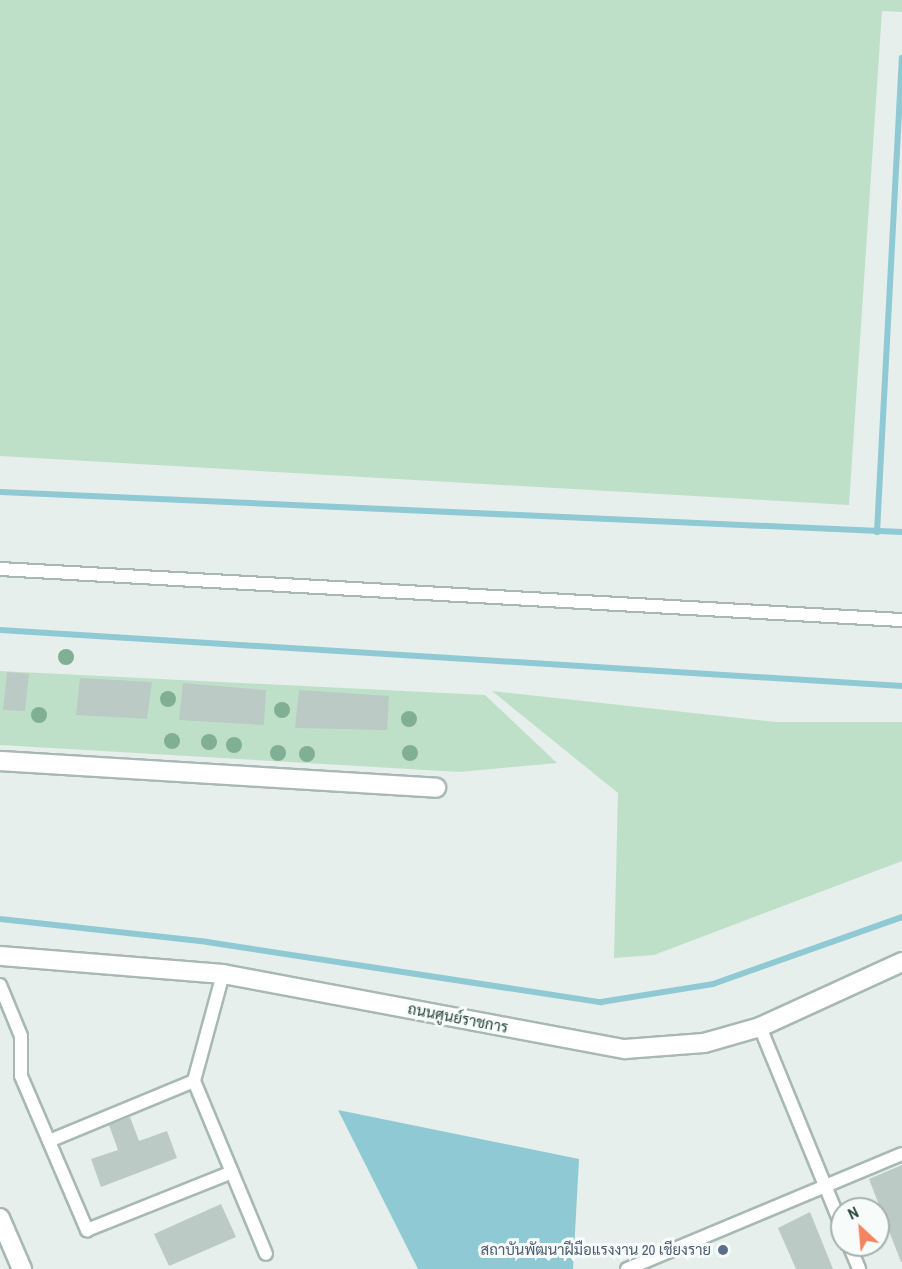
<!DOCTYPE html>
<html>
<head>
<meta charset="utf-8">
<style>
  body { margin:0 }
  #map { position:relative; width:902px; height:1269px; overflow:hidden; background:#e6efeb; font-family:"Archivo Narrow",Sarabun,sans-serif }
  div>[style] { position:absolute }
  .green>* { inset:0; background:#bfe0c8 }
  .water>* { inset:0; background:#8ec9d4 }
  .stream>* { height:6px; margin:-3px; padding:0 3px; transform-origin:3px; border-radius:3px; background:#8ec9d4 }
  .building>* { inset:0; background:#bbcac4 }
  .roads { filter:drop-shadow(2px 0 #a8b8b2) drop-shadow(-2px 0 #a8b8b2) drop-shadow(0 2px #a8b8b2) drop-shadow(0 -2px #a8b8b2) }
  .service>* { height:12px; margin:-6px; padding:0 6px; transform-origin:6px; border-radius:6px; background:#fff }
  .minor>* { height:18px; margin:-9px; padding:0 9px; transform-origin:9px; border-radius:9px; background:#fff }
  .tertiary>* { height:18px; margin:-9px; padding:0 9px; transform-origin:9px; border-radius:9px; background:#fff }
  .trees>* { width:16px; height:16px; margin:-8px; border-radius:50%; background:#80af93 }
  .dots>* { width:16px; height:16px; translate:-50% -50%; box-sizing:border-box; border:3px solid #f7fbf9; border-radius:50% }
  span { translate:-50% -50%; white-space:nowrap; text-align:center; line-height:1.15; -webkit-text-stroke:6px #f7fbf9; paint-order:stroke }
  .street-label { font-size:15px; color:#24423a }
  .service-label { font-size:15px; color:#4e5e75 }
  .right { translate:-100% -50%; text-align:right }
  .north { position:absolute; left:830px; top:1197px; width:60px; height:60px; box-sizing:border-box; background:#f7fbf9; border:2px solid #a3b1ad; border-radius:50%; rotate:334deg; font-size:16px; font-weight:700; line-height:24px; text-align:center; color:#24423a }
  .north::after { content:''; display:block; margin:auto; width:21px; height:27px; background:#f4845f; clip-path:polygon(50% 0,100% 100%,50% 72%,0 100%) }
</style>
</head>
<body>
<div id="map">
  <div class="green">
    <div style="clip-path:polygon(0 0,902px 0,902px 12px,882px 11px,849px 505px,0 456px)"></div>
    <div style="clip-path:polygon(0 671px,485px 695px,557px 763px,460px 772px,0 745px)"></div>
    <div style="clip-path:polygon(492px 691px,776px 722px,902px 722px,902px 861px,654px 955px,614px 958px,618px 793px)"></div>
  </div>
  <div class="water">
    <div style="clip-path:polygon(338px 1110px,579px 1159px,573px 1269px,418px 1269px)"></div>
  </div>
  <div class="stream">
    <div style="left:0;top:492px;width:903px;rotate:2.54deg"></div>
    <div style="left:877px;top:532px;width:475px;rotate:-87deg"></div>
    <div style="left:0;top:630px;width:904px;rotate:3.55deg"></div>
    <div style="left:0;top:919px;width:208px;rotate:6.3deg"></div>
    <div style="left:207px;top:942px;width:399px;rotate:8.7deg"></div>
    <div style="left:601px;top:1002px;width:113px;rotate:-9.1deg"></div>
    <div style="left:713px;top:984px;width:201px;rotate:-19.5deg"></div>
  </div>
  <div class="building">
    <div style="clip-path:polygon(7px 672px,29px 674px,25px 711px,3px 710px)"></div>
    <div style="clip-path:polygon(80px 678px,152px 682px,147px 719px,76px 715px)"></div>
    <div style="clip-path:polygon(183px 683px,266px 690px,264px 725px,179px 720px)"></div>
    <div style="clip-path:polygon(299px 690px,389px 696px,387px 730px,295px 728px)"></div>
    <div style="clip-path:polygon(130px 1117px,139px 1141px,167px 1131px,177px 1158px,101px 1187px,91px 1159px,118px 1150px,109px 1125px)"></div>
    <div style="clip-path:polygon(902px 1165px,902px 1262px,901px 1262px,869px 1179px)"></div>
    <div style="clip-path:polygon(221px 1204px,236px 1237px,169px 1266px,154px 1234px)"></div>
    <div style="clip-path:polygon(810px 1212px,833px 1269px,796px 1269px,778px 1228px)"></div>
  </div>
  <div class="roads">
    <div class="service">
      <div style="left:0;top:569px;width:903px;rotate:3.24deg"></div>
      <div style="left:223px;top:974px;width:111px;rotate:105.2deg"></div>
      <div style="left:194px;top:1081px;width:187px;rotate:67.4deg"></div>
      <div style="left:0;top:985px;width:55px;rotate:67.6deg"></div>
      <div style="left:21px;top:1036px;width:40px;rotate:90deg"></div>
      <div style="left:21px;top:1076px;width:168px;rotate:66.8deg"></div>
      <div style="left:87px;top:1230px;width:156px;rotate:-21.8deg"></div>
      <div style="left:760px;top:1027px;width:216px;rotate:67.7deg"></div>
      <div style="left:49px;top:1141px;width:157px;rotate:-22.5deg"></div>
      <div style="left:849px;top:1245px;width:26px;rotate:67deg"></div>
      <div style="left:627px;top:1269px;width:298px;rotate:-22.7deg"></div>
    </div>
    <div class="minor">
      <div style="left:0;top:761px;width:437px;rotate:3.5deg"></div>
      <div style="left:0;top:1218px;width:56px;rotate:66.7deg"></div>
    </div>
    <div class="tertiary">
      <div style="left:0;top:956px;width:224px;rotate:4.6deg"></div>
      <div style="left:223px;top:974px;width:409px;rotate:10.6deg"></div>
      <div style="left:625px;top:1049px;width:79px;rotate:-4.3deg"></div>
      <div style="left:704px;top:1043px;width:58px;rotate:-15.9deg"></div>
      <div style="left:760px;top:1027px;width:156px;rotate:-24.6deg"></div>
    </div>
  </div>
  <div class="trees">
    <div style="left:66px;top:657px"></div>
    <div style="left:168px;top:699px"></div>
    <div style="left:282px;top:710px"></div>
    <div style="left:39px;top:715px"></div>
    <div style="left:409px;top:719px"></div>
    <div style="left:172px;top:741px"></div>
    <div style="left:209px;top:742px"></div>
    <div style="left:234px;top:745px"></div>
    <div style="left:278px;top:753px"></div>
    <div style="left:410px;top:753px"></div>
    <div style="left:307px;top:754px"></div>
  </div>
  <div class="dots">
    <div style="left:723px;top:1250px;background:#5c6f8a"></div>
  </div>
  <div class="street-label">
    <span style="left:458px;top:1018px;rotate:11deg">ถนนศูนย์ราชการ</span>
  </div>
  <div class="service-label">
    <span class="right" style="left:711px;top:1250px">สถาบันพัฒนาฝีมือแรงงาน 20 เชียงราย</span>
  </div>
  <div class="north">N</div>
</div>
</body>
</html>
